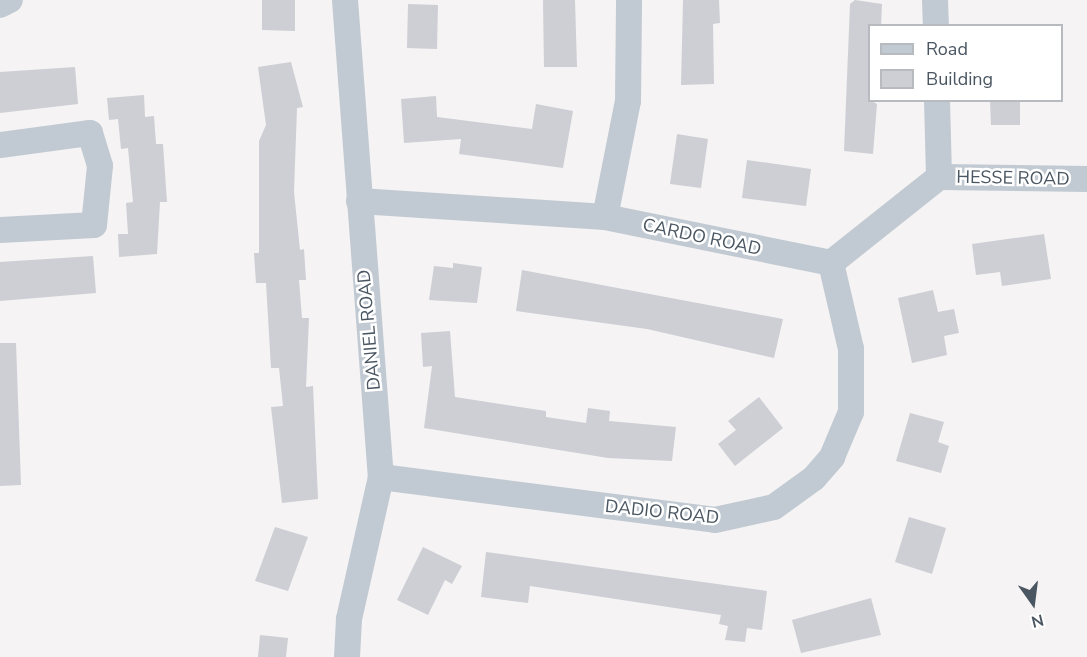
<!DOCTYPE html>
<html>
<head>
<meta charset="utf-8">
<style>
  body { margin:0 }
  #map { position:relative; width:1087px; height:657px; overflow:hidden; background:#f5f3f3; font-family:"Nunito Sans",sans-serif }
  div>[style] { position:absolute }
  .building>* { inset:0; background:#cdcfd5 }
  .minor>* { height:26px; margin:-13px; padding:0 13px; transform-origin:13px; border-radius:13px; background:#c1cad2 }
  span { translate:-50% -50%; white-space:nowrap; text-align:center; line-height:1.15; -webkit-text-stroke:5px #fff; paint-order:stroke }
  .street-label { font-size:18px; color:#4a5661 }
  .legend { position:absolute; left:868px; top:24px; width:195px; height:78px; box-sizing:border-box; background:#fff; border:2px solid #b7bbc0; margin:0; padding:8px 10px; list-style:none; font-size:18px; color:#4a5661 }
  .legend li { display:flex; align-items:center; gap:12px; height:30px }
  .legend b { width:30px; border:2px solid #b7bbc0 }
  .north { position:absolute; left:1003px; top:573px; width:60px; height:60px; -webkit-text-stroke:4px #fff; paint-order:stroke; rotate:166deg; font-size:16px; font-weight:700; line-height:24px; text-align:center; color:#4a5661 }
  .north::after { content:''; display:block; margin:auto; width:21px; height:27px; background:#4a5661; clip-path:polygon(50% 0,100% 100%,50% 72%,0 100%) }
</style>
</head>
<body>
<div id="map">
  <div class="building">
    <div style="clip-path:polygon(262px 0,295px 0,295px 31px,262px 30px)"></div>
    <div style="clip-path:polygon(543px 0,575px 0,577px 67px,544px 67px)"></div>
    <div style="clip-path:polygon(683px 0,719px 0,720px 23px,713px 24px,714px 84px,681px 85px)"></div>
    <div style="clip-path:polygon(855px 0,882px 4px,881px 26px,870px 26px,870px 100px,877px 104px,873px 154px,844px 151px,850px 4px)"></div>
    <div style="clip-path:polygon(408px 4px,438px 5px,437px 49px,407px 48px)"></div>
    <div style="clip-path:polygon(291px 62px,303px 107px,297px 108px,294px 192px,300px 250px,304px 249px,306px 280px,299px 280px,302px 318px,309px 318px,306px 387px,313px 386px,318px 499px,282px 503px,271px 407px,283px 406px,279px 368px,271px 368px,266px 283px,256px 283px,254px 253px,259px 253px,259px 141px,266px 125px,258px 67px)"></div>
    <div style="clip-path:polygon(75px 67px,78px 104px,0 113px,0 72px)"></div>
    <div style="clip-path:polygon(144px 95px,145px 117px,154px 116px,156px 144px,163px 144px,167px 202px,160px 202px,157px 254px,119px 257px,118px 234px,128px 234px,126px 203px,133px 202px,128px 148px,121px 149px,118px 119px,109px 120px,107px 98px)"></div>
    <div style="clip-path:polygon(436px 96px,437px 117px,532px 129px,536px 104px,573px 111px,563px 168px,459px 154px,461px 139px,404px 143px,401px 99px)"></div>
    <div style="clip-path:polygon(990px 100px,1020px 100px,1020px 125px,991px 125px)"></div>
    <div style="clip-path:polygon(677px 134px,708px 139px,701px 188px,670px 184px)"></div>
    <div style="clip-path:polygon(747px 160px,811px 169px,806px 206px,742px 198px)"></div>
    <div style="clip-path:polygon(1044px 234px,1051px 279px,1002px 286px,1000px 272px,976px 275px,972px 244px)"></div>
    <div style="clip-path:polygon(93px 256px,96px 293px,0 301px,0 262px)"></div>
    <div style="clip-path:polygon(453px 263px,482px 267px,477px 303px,429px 300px,434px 266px,453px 268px)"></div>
    <div style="clip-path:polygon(522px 270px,783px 319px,774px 358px,647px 329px,516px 311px)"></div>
    <div style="clip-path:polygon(933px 290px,938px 312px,954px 309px,959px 333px,944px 336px,947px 355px,912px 363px,898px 298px)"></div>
    <div style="clip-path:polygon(450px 331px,455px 397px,546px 411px,546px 417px,586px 423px,588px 408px,610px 411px,609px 421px,676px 427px,672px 461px,608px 458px,424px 428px,432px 366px,423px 367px,421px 333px)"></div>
    <div style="clip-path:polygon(0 343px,16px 343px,21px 485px,0 486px)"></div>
    <div style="clip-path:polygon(759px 397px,783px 428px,735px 466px,718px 444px,736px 430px,728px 421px)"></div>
    <div style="clip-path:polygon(910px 413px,944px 422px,938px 442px,949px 446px,941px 473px,896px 461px)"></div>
    <div style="clip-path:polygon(909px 517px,946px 528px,932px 574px,895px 562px)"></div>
    <div style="clip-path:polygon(275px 527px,308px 537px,288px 591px,255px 581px)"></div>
    <div style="clip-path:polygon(423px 547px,462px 566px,452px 584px,445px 580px,428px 615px,397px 600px)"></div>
    <div style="clip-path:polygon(486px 552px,767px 591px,762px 630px,747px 628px,745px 642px,725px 640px,728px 626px,719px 624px,721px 615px,530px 586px,528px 603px,481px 597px)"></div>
    <div style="clip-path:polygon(871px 598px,881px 635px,801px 653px,792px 620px)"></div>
    <div style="clip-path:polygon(260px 635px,288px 638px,286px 657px,258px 657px)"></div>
  </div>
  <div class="minor">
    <div style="left:345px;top:0;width:478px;rotate:85.7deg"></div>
    <div style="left:381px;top:477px;width:146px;rotate:102.7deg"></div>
    <div style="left:349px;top:619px;width:38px;rotate:93deg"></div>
    <div style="left:935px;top:0;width:26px;rotate:88deg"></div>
    <div style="left:0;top:5px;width:11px;rotate:-27deg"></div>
    <div style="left:937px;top:100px;width:77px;rotate:88.5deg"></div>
    <div style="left:0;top:145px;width:91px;rotate:-7.6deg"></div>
    <div style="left:90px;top:133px;width:34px;rotate:73deg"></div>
    <div style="left:100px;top:166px;width:59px;rotate:95.8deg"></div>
    <div style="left:94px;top:225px;width:94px;rotate:177deg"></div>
    <div style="left:939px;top:177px;width:148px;rotate:0.8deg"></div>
    <div style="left:359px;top:201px;width:247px;rotate:3.7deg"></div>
    <div style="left:605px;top:217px;width:231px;rotate:11.5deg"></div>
    <div style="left:831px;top:263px;width:138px;rotate:-38.5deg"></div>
    <div style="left:605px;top:217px;width:118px;rotate:-78.8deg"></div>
    <div style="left:628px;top:101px;width:101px;rotate:-89.4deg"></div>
    <div style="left:381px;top:477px;width:337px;rotate:7.3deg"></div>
    <div style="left:715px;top:520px;width:60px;rotate:-12.4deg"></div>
    <div style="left:774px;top:507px;width:49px;rotate:-35.9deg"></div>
    <div style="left:814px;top:478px;width:28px;rotate:-49deg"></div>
    <div style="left:832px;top:457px;width:49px;rotate:-67.1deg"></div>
    <div style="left:851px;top:412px;width:63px;rotate:-90deg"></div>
    <div style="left:851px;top:349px;width:88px;rotate:-103.1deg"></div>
  </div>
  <div class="street-label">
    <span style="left:1013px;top:178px;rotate:1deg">HESSE ROAD</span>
    <span style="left:702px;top:237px;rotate:12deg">CARDO ROAD</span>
    <span style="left:369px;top:330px;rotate:-95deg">DANIEL ROAD</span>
    <span style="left:662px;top:512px;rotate:6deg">DADIO ROAD</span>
  </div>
  <ul class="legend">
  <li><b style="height:8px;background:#c1cad2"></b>Road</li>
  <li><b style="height:16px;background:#cdcfd5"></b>Building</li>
  </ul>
  <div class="north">N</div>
</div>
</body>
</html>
